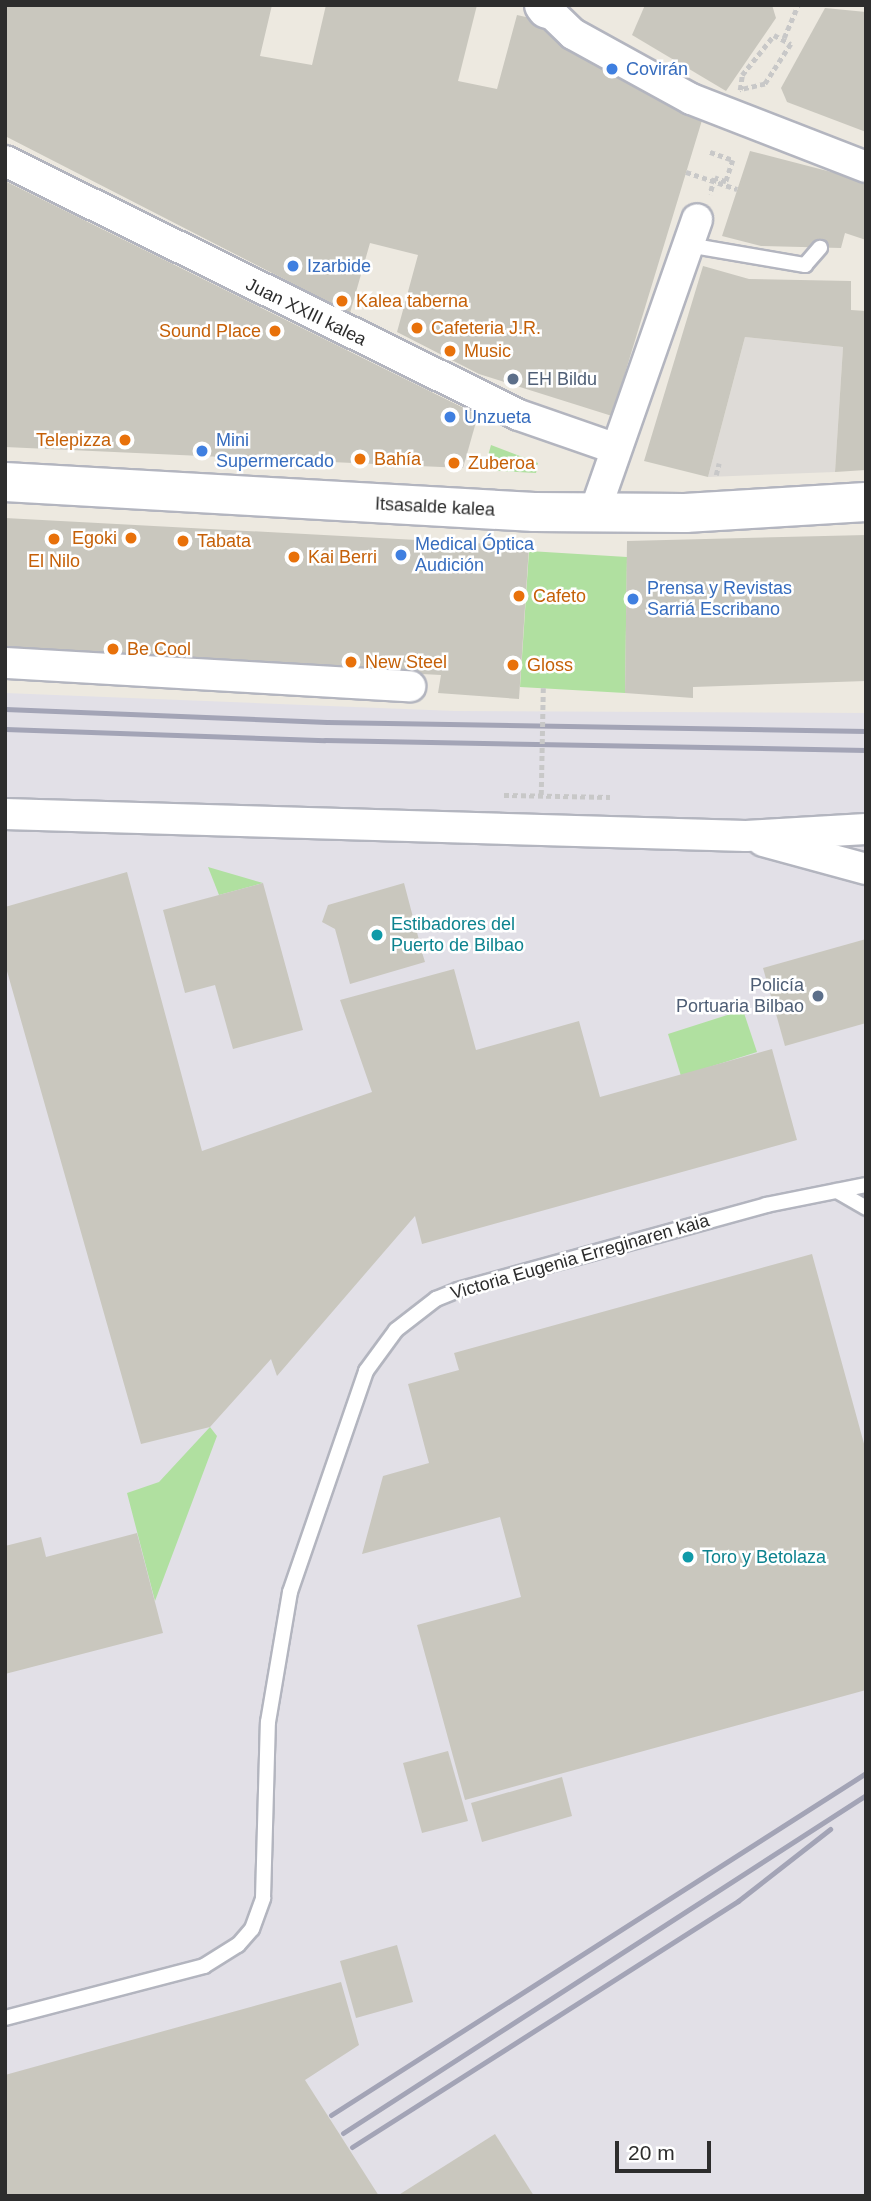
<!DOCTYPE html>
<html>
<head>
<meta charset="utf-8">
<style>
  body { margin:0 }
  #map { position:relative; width:871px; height:2201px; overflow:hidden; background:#ede9e0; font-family:Arial,sans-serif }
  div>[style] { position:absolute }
  .industrial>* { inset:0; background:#e2e0e7 }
  .green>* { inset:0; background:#b0e0a0 }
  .plaza>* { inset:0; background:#dedbd7 }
  .building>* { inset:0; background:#c9c7be }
  .path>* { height:4.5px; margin-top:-2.25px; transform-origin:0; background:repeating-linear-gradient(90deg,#c8c8c8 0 5px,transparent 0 8.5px) }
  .roads { filter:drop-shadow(2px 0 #b3b5bf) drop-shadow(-2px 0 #b3b5bf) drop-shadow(0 2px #b3b5bf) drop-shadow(0 -2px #b3b5bf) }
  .lane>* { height:14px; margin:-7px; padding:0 7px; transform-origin:7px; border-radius:7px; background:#fff }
  .street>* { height:30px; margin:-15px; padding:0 15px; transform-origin:15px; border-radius:15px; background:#fff }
  .secondary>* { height:38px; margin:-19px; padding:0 19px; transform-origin:19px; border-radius:19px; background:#fff }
  .rail>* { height:5px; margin:-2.5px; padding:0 2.5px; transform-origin:2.5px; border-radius:2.5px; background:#a3a4b6 }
  .path-bridge>* { height:4.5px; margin-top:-2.25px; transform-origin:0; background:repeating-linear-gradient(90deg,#c8c8c8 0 5px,transparent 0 8.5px) }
  .dots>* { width:19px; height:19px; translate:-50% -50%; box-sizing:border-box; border:4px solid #fff; border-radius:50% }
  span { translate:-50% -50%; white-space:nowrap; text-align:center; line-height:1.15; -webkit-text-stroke:5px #fff; paint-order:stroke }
  .shop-label { font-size:18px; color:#366cbe }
  .left { translate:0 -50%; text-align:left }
  .food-label { font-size:18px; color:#c56008 }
  .right { translate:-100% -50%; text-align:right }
  .street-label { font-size:18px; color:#2d2d2d }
  .service-label { font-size:18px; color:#4e5e75 }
  .culture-label { font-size:18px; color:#0d838f }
  .frame { position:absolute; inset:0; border:7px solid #2d2d2d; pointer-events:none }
  .scale { position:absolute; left:615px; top:2141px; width:96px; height:32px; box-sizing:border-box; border:4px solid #2d2d2d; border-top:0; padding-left:9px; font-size:21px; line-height:24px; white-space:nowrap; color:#2d2d2d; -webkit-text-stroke:5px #fff; paint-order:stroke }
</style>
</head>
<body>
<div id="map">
  <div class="industrial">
    <div style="clip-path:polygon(5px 693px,455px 711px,866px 713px,866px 2196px,5px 2196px)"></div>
  </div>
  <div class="green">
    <div style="clip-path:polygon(491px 445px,538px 463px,536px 473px,484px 470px)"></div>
    <div style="clip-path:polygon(529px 551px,627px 557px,625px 693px,520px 687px)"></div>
    <div style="clip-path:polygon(208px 867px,263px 883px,219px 895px)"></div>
    <div style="clip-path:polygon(743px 1010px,757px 1052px,681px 1076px,668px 1034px)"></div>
    <div style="clip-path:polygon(210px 1427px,217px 1436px,155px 1601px,127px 1493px,159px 1482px)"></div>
  </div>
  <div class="plaza">
    <div style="clip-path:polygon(745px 337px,843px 347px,835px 472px,708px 477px)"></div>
  </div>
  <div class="building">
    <div style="clip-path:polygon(5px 5px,272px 5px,260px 56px,312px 65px,326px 5px,477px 5px,458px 81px,497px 89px,517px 15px,548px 22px,703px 117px,612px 416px,479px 374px,397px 332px,418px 255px,370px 243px,350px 313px,5px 136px)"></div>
    <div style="clip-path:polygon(645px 5px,772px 5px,776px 18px,726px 91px,632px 35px)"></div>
    <div style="clip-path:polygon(825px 8px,866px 12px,866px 132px,787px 102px,781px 88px)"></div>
    <div style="clip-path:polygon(750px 151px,866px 181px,866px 240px,845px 233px,841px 248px,761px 246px,722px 236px)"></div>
    <div style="clip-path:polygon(5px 181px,478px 415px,463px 468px,5px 447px)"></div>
    <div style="clip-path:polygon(703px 266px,749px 279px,851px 281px,851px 310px,866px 311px,866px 470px,835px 472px,843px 347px,745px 337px,708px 477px,644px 461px)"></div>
    <div style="clip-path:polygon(5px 518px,529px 546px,519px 699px,438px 693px,441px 675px,5px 652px)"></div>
    <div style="clip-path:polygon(866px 535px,866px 681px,693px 687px,693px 698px,625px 693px,627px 541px)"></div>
    <div style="clip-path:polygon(127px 872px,202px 1151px,372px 1092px,340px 1000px,454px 969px,476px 1050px,579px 1021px,600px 1097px,772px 1049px,797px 1140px,422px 1244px,415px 1216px,277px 1376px,271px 1359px,210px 1427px,141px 1444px,5px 964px,5px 907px)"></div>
    <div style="clip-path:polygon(263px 883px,303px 1030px,233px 1049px,215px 985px,185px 993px,163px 910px)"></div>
    <div style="clip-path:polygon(404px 883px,419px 940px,426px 943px,421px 949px,425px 962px,350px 984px,335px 929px,322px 922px,328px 905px)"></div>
    <div style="clip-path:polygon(866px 939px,866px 1023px,785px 1046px,763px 968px)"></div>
    <div style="clip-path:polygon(812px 1254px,866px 1451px,866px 1690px,465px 1800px,417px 1625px,521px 1597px,500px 1517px,362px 1554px,383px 1476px,429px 1463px,408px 1384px,459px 1370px,454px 1353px)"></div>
    <div style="clip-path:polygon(137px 1533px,163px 1633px,5px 1674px,5px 1546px,41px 1537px,46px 1557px)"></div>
    <div style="clip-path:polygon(448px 1751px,468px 1821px,422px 1833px,403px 1763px)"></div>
    <div style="clip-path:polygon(562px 1777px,572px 1816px,482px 1842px,471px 1803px)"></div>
    <div style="clip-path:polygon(397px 1945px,413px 2002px,356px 2018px,340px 1961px)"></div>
    <div style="clip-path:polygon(341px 1982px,359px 2045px,305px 2080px,379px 2196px,5px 2196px,5px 2075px)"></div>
    <div style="clip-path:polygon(495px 2134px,534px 2196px,397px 2196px)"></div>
  </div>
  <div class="path">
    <div style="left:774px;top:35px;width:19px;rotate:28deg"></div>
    <div style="left:791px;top:44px;width:48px;rotate:123deg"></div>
    <div style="left:765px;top:84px;width:26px;rotate:167deg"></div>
    <div style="left:740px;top:90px;width:15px;rotate:-82deg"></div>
    <div style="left:742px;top:75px;width:51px;rotate:-51.3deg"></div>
    <div style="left:784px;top:38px;width:36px;rotate:-67deg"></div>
    <div style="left:710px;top:152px;width:24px;rotate:19deg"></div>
    <div style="left:733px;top:160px;width:23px;rotate:108deg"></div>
    <div style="left:726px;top:182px;width:12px;rotate:-160deg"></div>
    <div style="left:715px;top:178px;width:17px;rotate:107deg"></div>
    <div style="left:686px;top:172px;width:54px;rotate:18.4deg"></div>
    <div style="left:716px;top:475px;width:12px;rotate:-76deg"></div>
    <div style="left:504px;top:795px;width:106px;rotate:1.1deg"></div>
  </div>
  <div class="roads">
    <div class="lane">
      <div style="left:688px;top:245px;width:119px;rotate:9.7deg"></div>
      <div style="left:805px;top:265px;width:23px;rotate:-49deg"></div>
      <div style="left:837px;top:1191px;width:34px;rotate:30deg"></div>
      <div style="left:5px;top:2018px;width:206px;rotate:-14.6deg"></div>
      <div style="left:204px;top:1966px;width:40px;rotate:-32deg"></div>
      <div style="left:238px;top:1945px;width:21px;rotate:-49deg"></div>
      <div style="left:252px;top:1929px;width:33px;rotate:-70deg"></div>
      <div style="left:263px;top:1898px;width:176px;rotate:-88.4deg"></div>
      <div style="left:268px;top:1722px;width:132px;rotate:-80.4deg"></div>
      <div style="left:290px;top:1592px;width:234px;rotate:-71deg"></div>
      <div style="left:366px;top:1371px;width:51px;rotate:-53.8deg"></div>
      <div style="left:396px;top:1330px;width:51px;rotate:-37.8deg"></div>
      <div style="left:436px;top:1299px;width:24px;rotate:-22deg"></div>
      <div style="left:458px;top:1290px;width:320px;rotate:-15.4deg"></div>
      <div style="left:766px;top:1205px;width:102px;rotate:-11.3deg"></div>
    </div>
    <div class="street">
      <div style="left:547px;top:9px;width:36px;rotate:44deg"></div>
      <div style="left:573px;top:34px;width:135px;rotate:28.8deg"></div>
      <div style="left:691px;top:99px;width:188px;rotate:21.2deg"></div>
      <div style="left:5px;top:161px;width:573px;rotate:26.3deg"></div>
      <div style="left:519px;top:415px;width:101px;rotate:19.2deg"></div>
      <div style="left:595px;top:511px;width:309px;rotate:-70.7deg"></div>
      <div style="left:5px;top:663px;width:406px;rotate:3.3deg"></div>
      <div style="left:5px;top:814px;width:741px;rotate:1.7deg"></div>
      <div style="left:746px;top:836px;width:120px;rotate:-3.3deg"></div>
      <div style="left:763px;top:841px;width:107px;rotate:15.2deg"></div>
    </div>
    <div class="secondary">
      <div style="left:544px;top:5px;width:5px;rotate:53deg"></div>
      <div style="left:5px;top:482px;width:530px;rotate:3.25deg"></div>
      <div style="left:534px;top:512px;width:151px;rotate:0.4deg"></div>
      <div style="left:685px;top:513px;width:181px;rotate:-3.5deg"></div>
    </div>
  </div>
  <div class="rail">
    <div style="left:5px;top:709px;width:322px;rotate:2.3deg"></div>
    <div style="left:327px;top:722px;width:539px;rotate:0.96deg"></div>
    <div style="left:5px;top:729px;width:320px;rotate:2deg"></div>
    <div style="left:325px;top:740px;width:541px;rotate:1.06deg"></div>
    <div style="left:331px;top:2115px;width:635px;rotate:-32.59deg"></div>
    <div style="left:343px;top:2133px;width:623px;rotate:-32.87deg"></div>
    <div style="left:352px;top:2147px;width:458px;rotate:-32.5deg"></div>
    <div style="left:738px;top:1901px;width:117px;rotate:-38deg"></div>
  </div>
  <div class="path-bridge">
    <div style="left:541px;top:795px;width:107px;rotate:-88.9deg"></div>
  </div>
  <div class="dots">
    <div style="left:612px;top:69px;background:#3f7fe0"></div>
    <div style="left:293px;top:266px;background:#3f7fe0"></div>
    <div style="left:342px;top:301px;background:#e8710a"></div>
    <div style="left:417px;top:328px;background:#e8710a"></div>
    <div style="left:275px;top:331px;background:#e8710a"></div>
    <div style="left:450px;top:351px;background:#e8710a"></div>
    <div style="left:513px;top:379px;background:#5c6f8a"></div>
    <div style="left:450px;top:417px;background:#3f7fe0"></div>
    <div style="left:125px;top:440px;background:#e8710a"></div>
    <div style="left:202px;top:451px;background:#3f7fe0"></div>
    <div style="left:360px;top:459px;background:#e8710a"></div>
    <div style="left:454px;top:463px;background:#e8710a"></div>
    <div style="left:131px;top:538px;background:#e8710a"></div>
    <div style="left:54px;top:539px;background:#e8710a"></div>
    <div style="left:183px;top:541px;background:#e8710a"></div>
    <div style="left:401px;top:555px;background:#3f7fe0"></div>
    <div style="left:294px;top:557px;background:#e8710a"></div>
    <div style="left:519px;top:596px;background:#e8710a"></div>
    <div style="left:633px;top:599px;background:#3f7fe0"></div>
    <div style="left:113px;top:649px;background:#e8710a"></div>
    <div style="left:351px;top:662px;background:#e8710a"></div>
    <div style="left:513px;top:665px;background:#e8710a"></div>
    <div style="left:377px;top:935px;background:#0f9aa8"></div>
    <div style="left:818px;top:996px;background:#5c6f8a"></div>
    <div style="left:688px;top:1557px;background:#0f9aa8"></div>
  </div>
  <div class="shop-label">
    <span class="left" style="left:626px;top:69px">Covirán</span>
    <span class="left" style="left:307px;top:266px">Izarbide</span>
    <span class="left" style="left:464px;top:417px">Unzueta</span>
    <span class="left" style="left:216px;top:451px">Mini<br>Supermercado</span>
    <span class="left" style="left:415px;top:555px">Medical Óptica<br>Audición</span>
    <span class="left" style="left:647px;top:599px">Prensa y Revistas<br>Sarriá Escribano</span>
  </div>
  <div class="food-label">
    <span class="left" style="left:356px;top:301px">Kalea taberna</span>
    <span class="left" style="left:431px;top:328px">Cafeteria J.R.</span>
    <span class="right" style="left:261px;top:331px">Sound Place</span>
    <span class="left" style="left:464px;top:351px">Music</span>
    <span class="right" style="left:111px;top:440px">Telepizza</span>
    <span class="left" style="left:374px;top:459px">Bahía</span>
    <span class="left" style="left:468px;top:463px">Zuberoa</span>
    <span class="right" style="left:117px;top:538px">Egoki</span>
    <span class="left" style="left:197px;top:541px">Tabata</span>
    <span class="left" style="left:308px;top:557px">Kai Berri</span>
    <span style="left:54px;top:561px">El Nilo</span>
    <span class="left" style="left:533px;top:596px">Cafeto</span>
    <span class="left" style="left:127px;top:649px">Be Cool</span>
    <span class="left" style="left:365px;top:662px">New Steel</span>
    <span class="left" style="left:527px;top:665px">Gloss</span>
  </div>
  <div class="street-label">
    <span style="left:306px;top:312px;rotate:26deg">Juan XXIII kalea</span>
    <span style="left:435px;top:507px;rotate:3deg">Itsasalde kalea</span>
    <span style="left:580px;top:1257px;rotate:-16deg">Victoria Eugenia Erreginaren kaia</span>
  </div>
  <div class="service-label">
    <span class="left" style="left:527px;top:379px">EH Bildu</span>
    <span class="right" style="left:804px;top:996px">Policía<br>Portuaria Bilbao</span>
  </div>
  <div class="culture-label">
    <span class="left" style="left:391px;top:935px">Estibadores del<br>Puerto de Bilbao</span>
    <span class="left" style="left:702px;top:1557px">Toro y Betolaza</span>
  </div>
  <div class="frame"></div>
  <div class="scale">20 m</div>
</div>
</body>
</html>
